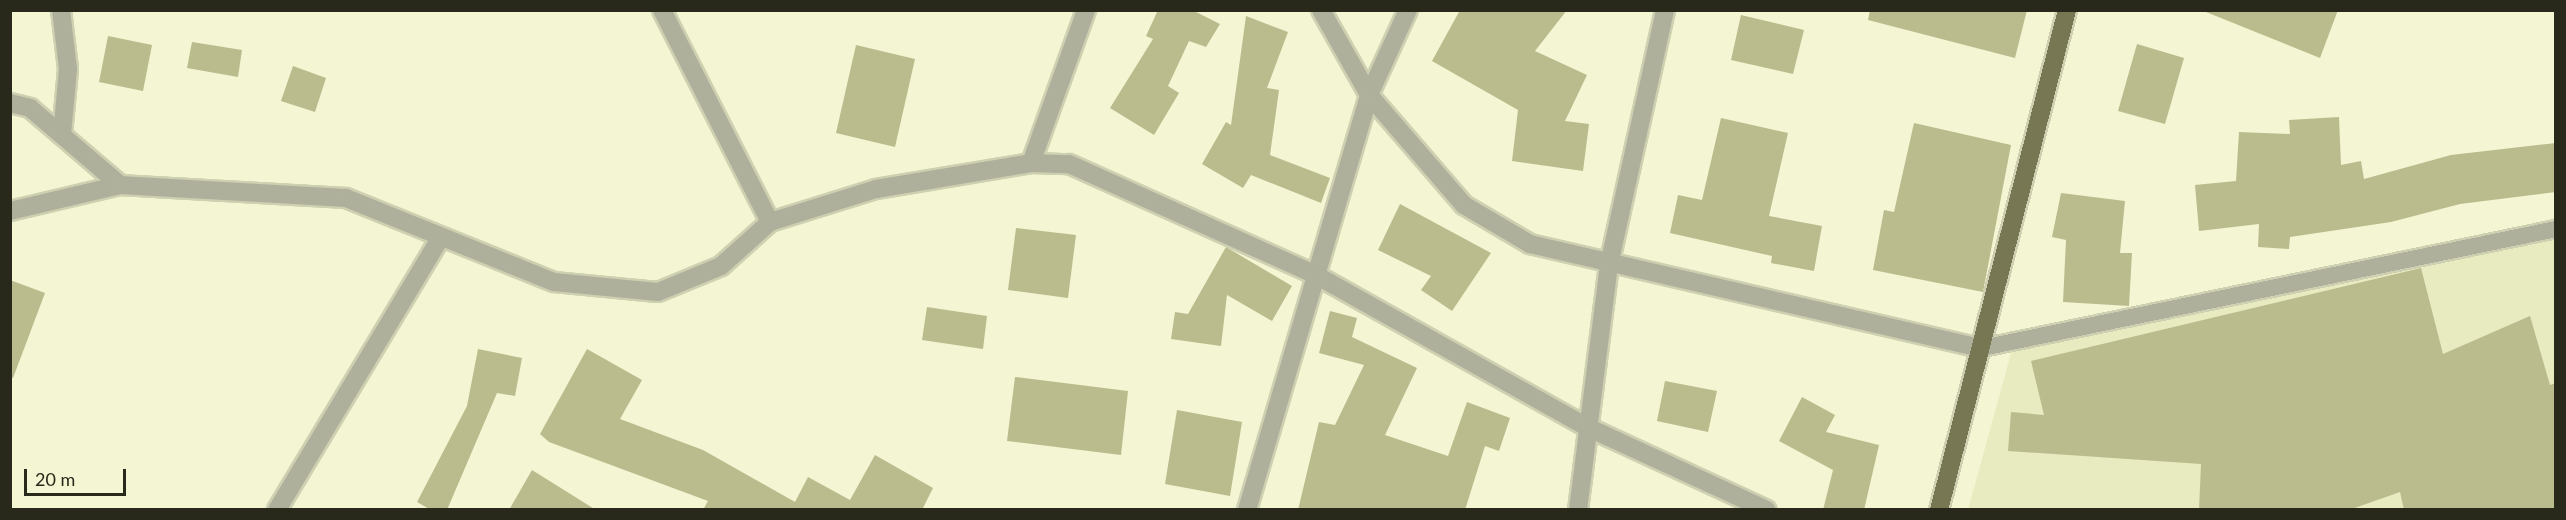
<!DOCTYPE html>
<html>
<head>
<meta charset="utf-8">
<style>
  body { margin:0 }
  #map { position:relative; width:2566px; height:520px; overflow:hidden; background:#f4f5d2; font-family:Lato,sans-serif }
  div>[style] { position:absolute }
  .built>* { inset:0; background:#e8eac0 }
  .building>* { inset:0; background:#babc8d }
  .roads { filter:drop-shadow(2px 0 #cfd0b1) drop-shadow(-2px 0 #cfd0b1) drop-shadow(0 2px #cfd0b1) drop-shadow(0 -2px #cfd0b1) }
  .lane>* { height:16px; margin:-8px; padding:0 8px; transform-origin:8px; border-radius:8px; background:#afb09b }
  .street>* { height:18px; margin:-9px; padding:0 9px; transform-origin:9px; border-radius:9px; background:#afb09b }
  .primary>* { height:18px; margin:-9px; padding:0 9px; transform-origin:9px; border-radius:9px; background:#777853 }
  span { translate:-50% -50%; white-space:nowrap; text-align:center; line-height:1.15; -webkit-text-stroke:4.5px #f4f5d2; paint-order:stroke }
  .frame { position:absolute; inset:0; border:12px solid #28281b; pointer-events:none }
  .scale { position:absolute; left:24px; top:469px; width:102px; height:27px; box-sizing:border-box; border:3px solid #28281b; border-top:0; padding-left:8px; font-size:18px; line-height:21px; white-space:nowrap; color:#28281b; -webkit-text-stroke:4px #f4f5d2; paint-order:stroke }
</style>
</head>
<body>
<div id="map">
  <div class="built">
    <div style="clip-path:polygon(2555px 218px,2555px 509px,1968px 510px,2013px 346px)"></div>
  </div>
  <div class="building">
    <div style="clip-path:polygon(1158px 10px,1192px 10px,1220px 24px,1206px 47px,1189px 41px,1168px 86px,1179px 93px,1154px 135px,1110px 108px,1153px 39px,1146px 36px)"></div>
    <div style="clip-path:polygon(1460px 10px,1567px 10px,1535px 51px,1587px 75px,1565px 121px,1589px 124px,1583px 171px,1512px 161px,1518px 110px,1432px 61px)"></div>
    <div style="clip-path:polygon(1870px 10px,2027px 10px,2015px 58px,1868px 20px)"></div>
    <div style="clip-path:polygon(2201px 10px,2338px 10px,2320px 58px)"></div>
    <div style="clip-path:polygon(1741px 15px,1804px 30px,1793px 74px,1731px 60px)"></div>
    <div style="clip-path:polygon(1246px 16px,1288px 32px,1267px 88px,1279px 90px,1270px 155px,1330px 178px,1321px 203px,1251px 175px,1243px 188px,1202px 164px,1226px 122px,1231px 125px)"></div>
    <div style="clip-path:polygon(108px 36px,152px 45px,143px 91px,99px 82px)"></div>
    <div style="clip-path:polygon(192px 42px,242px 50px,238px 77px,187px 68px)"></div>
    <div style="clip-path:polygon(2137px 44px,2184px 58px,2165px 124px,2118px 111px)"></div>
    <div style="clip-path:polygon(856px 45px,915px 59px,895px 147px,836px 133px)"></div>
    <div style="clip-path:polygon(293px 66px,326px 78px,315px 112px,281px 101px)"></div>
    <div style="clip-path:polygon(2339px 117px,2341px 165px,2361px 161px,2364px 179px,2451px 155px,2556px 143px,2556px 192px,2460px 204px,2391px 222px,2290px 237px,2289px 249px,2258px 247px,2259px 224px,2199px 231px,2195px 185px,2236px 181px,2239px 132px,2290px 134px,2289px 120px)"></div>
    <div style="clip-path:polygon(1721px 118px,1788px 133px,1769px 216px,1822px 226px,1814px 271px,1771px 263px,1772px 256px,1670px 233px,1678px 195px,1702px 200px)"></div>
    <div style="clip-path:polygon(1914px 123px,2011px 145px,1983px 292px,1873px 270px,1884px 210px,1894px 212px)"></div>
    <div style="clip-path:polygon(2061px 193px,2125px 201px,2120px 253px,2132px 253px,2129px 306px,2063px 302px,2066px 240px,2052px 237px)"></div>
    <div style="clip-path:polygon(1400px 204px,1491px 253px,1452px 311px,1421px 290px,1431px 276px,1378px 250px)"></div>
    <div style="clip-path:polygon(1016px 228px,1076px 235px,1068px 298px,1008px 290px)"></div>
    <div style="clip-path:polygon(1226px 247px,1292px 286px,1272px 321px,1227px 295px,1221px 346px,1171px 339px,1175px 312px,1188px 314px)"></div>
    <div style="clip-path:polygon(2421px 268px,2443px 354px,2530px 316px,2550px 385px,2556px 383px,2556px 510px,2404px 510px,2400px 492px,2349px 510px,2199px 510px,2201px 464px,2008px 451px,2011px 412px,2044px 415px,2031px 361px)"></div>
    <div style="clip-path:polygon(10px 280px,45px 293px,13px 378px,10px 377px)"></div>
    <div style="clip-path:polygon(927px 307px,987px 316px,983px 349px,922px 340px)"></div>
    <div style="clip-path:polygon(1330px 311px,1357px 318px,1352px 337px,1417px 368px,1385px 435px,1448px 456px,1467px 402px,1510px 418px,1499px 451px,1485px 446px,1465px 510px,1298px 510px,1319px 422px,1335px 425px,1364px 365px,1319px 353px)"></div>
    <div style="clip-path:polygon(478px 349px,522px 358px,515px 396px,497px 393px,447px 510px,431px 510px,417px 502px,467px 406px)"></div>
    <div style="clip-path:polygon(587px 349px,642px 380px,620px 419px,703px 450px,795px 502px,808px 477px,850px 500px,875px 455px,933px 488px,922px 510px,703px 510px,708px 501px,549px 442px,540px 434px)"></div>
    <div style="clip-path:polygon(1015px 377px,1128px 391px,1121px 455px,1007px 441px)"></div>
    <div style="clip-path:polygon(1665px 381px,1717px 391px,1708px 432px,1657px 421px)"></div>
    <div style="clip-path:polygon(1802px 397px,1835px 415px,1826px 432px,1879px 445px,1864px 510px,1823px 510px,1833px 470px,1779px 441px)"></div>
    <div style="clip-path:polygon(1177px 410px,1242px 422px,1230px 496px,1165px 484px)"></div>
    <div style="clip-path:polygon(532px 470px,596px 510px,509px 510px)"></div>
  </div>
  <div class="roads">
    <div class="lane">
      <div style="left:1982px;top:348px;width:586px;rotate:-11.71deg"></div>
    </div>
    <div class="street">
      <div style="left:61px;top:10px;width:59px;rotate:83.2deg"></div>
      <div style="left:68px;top:69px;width:66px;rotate:95.2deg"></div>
      <div style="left:662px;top:10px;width:238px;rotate:63deg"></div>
      <div style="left:1321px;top:10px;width:98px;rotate:60.5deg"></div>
      <div style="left:1369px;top:95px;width:145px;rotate:49.2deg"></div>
      <div style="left:1464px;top:205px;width:77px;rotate:30.6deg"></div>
      <div style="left:1530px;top:244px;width:464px;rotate:13deg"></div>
      <div style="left:10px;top:103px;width:21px;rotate:14deg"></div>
      <div style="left:30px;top:108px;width:118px;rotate:40.5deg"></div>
      <div style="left:1031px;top:163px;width:163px;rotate:-70.2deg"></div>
      <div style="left:10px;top:211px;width:113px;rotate:-13.3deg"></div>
      <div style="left:120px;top:185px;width:226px;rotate:3.3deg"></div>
      <div style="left:346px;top:198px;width:224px;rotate:22deg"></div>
      <div style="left:554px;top:282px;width:104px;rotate:5.5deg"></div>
      <div style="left:658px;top:292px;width:68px;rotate:-22.4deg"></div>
      <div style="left:721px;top:266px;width:66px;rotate:-41.9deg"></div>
      <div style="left:770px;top:222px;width:111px;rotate:-17.3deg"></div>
      <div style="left:876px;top:189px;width:157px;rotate:-9.5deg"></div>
      <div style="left:1031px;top:163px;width:38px;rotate:2deg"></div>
      <div style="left:1069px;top:164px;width:271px;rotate:24.2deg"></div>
      <div style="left:1316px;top:275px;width:308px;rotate:29.3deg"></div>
      <div style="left:1585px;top:426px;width:200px;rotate:24.8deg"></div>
      <div style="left:277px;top:510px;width:318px;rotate:-59deg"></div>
      <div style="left:1247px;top:510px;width:433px;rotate:-73.6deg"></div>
      <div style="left:1369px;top:95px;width:94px;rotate:-65.4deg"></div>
      <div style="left:1578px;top:510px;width:247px;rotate:-82.8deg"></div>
      <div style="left:1609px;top:265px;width:261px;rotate:-77.6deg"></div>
    </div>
    <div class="primary">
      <div style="left:1939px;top:510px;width:516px;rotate:-75.64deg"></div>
    </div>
  </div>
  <div class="frame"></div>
  <div class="scale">20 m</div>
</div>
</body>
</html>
